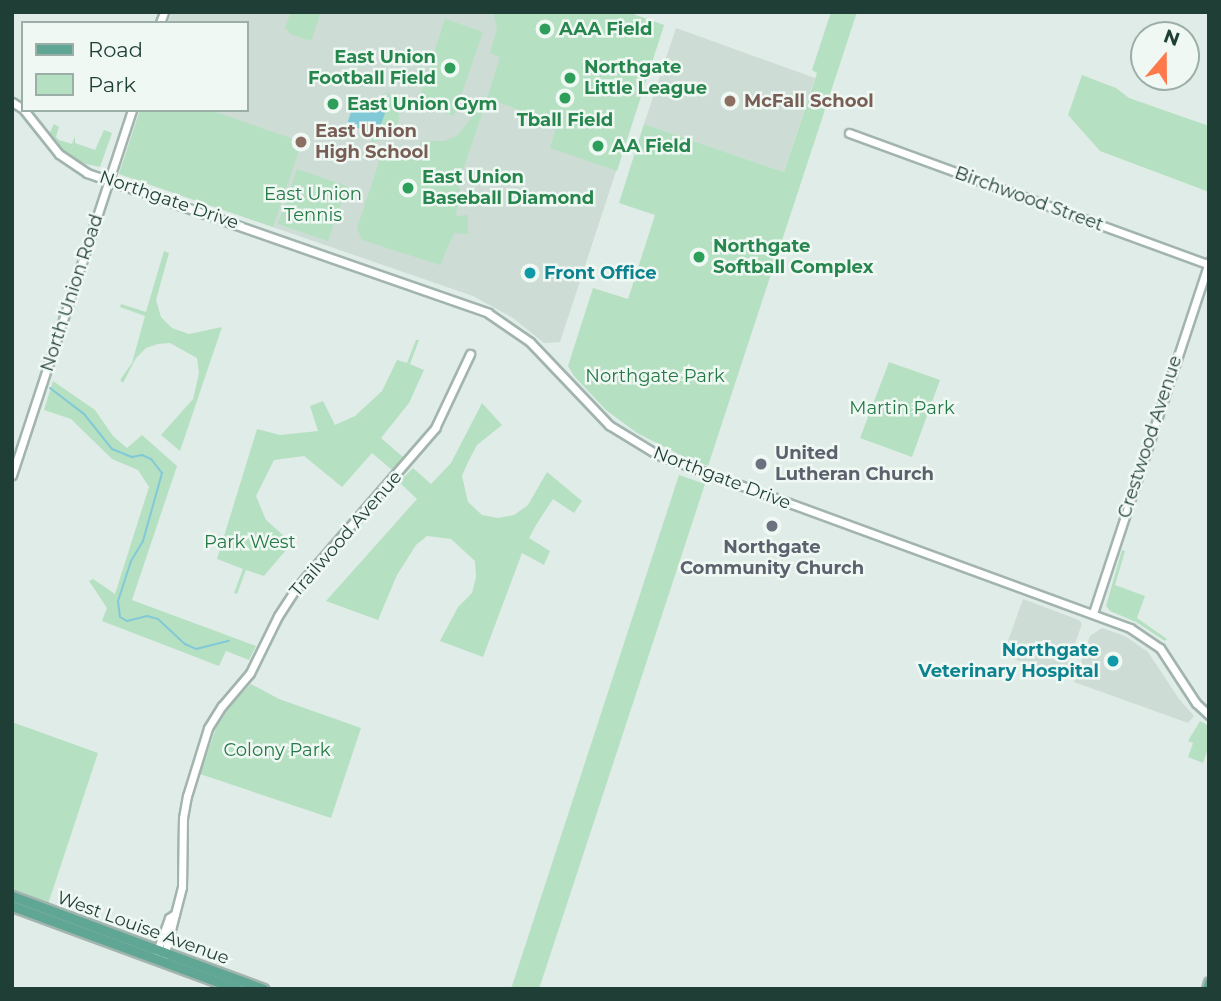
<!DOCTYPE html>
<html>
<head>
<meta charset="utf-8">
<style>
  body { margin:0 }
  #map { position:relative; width:1221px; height:1001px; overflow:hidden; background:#e0ece7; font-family:Montserrat,sans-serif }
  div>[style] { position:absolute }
  .built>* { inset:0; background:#cedcd6 }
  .green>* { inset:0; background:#b6e0c2 }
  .water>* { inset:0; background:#82c9d7 }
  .stream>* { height:2px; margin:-1px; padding:0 1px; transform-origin:1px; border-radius:1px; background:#82c9d7 }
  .roads { filter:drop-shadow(2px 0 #a2b4ae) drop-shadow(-2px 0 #a2b4ae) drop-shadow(0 2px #a2b4ae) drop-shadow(0 -2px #a2b4ae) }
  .minor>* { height:7px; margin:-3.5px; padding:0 3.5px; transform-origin:3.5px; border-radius:3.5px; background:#fff }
  .major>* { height:9px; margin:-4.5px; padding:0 4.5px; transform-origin:4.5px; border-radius:4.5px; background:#60a695 }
  .dots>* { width:19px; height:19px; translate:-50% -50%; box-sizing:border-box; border:4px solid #f0f8f4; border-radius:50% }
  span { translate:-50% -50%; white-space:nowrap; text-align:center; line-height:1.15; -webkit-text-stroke:5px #f0f8f4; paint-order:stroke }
  .leisure-label { font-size:18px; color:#27864d; font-weight:700 }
  .left { translate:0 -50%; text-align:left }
  .right { translate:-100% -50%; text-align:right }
  .education-label { font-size:18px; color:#785e54; font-weight:700 }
  .park-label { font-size:18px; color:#257946 }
  .street-label { font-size:18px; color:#1f3e36 }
  .culture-label { font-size:18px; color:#0d838f; font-weight:700 }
  .worship-label { font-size:18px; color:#5b616d; font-weight:700 }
  .frame { position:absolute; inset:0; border:14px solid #1f3e36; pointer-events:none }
  .legend { position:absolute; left:21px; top:21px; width:228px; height:91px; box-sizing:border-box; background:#f0f8f4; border:2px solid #9caea8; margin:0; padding:9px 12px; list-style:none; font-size:21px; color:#1f3e36 }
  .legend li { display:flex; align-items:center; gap:14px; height:35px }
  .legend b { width:35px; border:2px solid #9caea8 }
  .north { position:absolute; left:1130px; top:21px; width:70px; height:70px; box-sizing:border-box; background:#f0f8f4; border:2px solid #9caea8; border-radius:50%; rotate:20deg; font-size:19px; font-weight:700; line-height:28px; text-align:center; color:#1f3e36 }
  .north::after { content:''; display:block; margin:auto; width:24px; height:32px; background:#ff794b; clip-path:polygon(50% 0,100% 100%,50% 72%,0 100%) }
</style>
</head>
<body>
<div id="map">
  <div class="built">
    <div style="clip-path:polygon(172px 12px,627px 12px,664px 25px,560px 342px,544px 343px,513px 318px,473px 296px,119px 174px,140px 110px,247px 110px,247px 23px,168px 23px)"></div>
    <div style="clip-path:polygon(676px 28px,815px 78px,784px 172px,644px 124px)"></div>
    <div style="clip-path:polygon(1023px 599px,1079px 620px,1082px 624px,1063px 677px,1003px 655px)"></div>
    <div style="clip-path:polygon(1102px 628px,1125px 636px,1148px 652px,1179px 699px,1194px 716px,1188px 723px,1074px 682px,1090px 636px)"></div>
  </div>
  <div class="green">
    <div style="clip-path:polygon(291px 12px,321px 12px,311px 41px,290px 34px,285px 27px)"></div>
    <div style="clip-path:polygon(493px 12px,627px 12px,664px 25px,617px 171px,550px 148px,557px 124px,487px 98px,500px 57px,490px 53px,497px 29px)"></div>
    <div style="clip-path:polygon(831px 12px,857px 12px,708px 466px,686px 458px,637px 433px,606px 410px,574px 376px,568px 366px,593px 288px,628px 299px,655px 215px,619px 203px,644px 124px,784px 172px,817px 73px,812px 70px)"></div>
    <div style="clip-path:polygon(445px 19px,483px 32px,454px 116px,417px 103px)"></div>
    <div style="clip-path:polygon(1082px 75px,1116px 88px,1129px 98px,1209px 126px,1209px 192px,1100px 151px,1068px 115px)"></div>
    <div style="clip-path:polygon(388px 91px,399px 113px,398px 127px,388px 138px,371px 143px,372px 133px,377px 135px,386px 108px,382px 106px)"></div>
    <div style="clip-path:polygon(481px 105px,485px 105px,462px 173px,456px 216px,468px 215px,468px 234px,454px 233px,440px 265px,362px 240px,357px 228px,383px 150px,415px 160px,421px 141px,444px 141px,458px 135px)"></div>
    <div style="clip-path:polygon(140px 110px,210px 110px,302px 142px,273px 227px,119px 174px)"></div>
    <div style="clip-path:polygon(54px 124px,59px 127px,56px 137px,59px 140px,72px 144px,75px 136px,75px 143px,95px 150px,104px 130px,112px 133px,100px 167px,82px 163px,59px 147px,49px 134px)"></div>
    <div style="clip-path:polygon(297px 169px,347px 186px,328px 241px,278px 224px)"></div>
    <div style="clip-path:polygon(164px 251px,169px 253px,156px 300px,161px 317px,172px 328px,189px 334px,222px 327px,180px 451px,161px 435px,193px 399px,199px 373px,197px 358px,170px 343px,158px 344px,146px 348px,136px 358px,123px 383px,120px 380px,132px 363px,145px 316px,120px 307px,121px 304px,146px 312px)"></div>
    <div style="clip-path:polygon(416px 340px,419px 340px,410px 364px,424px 370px,409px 403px,381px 438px,403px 457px,392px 470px,372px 453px,342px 487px,304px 456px,274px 460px,256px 496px,266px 520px,292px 543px,264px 576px,246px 570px,237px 594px,234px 593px,243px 569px,217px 559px,257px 429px,280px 435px,318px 431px,310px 406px,323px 401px,335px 425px,355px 416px,382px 391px,397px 360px,407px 363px)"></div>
    <div style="clip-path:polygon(889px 362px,940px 380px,912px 457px,860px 438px)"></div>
    <div style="clip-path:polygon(53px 381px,95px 410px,113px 436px,127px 448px,142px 435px,177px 466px,132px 600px,256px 646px,249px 660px,226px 651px,219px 666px,102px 621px,107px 608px,89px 581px,93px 579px,115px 594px,149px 487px,138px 470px,112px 459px,71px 419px,44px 410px)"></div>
    <div style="clip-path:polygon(482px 403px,502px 425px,477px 445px,468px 462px,462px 476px,468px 502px,482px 515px,498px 518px,514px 515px,528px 505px,547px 472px,582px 501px,574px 513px,553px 499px,536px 525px,529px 538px,550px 551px,544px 565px,522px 553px,483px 657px,440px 641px,458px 607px,472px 593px,476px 577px,475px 561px,451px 539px,427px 536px,416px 545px,397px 575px,378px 620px,326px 601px,417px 499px,399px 482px,413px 468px,431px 484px,451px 463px)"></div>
    <div style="clip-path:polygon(679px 475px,705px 484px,539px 989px,511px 989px)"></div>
    <div style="clip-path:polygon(1122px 550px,1125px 551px,1115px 585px,1145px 596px,1137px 618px,1167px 639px,1165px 641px,1136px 622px,1110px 611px,1106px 606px)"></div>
    <div style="clip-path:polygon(251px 684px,279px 699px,361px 728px,331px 818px,200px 774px,216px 728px,232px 703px)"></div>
    <div style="clip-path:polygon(1200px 721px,1209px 726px,1209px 745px,1203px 763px,1188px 757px,1193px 743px,1188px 741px)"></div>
    <div style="clip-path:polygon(12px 722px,98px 753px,48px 904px,12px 890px)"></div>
  </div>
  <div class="water">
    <div style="clip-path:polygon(356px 97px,387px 108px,377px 135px,347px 124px)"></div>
  </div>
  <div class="stream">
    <div style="left:50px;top:388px;width:43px;rotate:37.4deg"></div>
    <div style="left:84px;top:414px;width:45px;rotate:51.3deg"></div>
    <div style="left:112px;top:449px;width:22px;rotate:22deg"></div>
    <div style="left:132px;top:457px;width:10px;rotate:-11deg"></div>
    <div style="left:142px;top:455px;width:10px;rotate:24deg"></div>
    <div style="left:151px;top:459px;width:18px;rotate:52deg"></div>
    <div style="left:162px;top:473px;width:71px;rotate:105.6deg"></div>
    <div style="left:143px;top:541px;width:23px;rotate:121deg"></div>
    <div style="left:131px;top:561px;width:42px;rotate:108deg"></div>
    <div style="left:118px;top:601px;width:16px;rotate:83deg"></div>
    <div style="left:120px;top:617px;width:8px;rotate:30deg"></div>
    <div style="left:127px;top:621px;width:21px;rotate:-14deg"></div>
    <div style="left:147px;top:616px;width:11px;rotate:15deg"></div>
    <div style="left:158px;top:619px;width:37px;rotate:43deg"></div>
    <div style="left:185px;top:644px;width:12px;rotate:24deg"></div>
    <div style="left:196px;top:649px;width:34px;rotate:-14deg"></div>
  </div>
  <div class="roads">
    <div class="minor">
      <div style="left:160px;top:23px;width:12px;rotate:-70deg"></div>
      <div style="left:12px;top:102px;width:13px;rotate:32deg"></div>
      <div style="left:24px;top:110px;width:56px;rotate:51.5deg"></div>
      <div style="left:59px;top:154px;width:34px;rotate:34deg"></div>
      <div style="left:87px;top:173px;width:425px;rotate:19.2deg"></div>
      <div style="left:488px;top:313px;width:51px;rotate:34.6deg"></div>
      <div style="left:530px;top:342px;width:115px;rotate:46.4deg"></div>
      <div style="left:609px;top:425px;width:57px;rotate:31.5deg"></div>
      <div style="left:658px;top:455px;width:503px;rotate:20.13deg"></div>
      <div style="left:1130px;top:628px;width:36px;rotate:34deg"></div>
      <div style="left:1160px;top:648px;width:66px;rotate:56.8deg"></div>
      <div style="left:1196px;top:703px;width:18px;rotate:43deg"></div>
      <div style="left:849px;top:133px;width:383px;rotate:20.1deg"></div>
      <div style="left:12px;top:475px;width:384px;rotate:-71.8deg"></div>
      <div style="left:1093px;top:613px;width:370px;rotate:-71.7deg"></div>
      <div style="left:156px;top:954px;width:38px;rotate:-70deg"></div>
      <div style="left:169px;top:918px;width:7px;rotate:-34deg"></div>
      <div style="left:164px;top:957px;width:72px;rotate:-75.6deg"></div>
      <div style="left:182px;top:887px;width:69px;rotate:-89.2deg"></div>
      <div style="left:183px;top:818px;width:22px;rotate:-80deg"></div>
      <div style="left:187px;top:796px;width:71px;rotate:-72.8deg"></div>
      <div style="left:208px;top:728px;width:26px;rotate:-58deg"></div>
      <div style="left:222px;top:706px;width:43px;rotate:-49.7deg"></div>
      <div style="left:250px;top:673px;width:64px;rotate:-63.8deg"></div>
      <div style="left:278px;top:616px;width:30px;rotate:-57deg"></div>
      <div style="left:294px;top:591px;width:216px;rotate:-49.1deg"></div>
      <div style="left:435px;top:428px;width:82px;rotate:-64.7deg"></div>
    </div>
    <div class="major">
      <div style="left:12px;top:896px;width:268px;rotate:20.3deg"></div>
      <div style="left:12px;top:906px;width:241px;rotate:20.2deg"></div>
      <div style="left:1207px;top:989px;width:7px;rotate:-74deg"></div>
    </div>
  </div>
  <div class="dots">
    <div style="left:545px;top:29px;background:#2e9e5b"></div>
    <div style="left:450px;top:68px;background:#2e9e5b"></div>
    <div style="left:570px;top:78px;background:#2e9e5b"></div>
    <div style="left:565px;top:98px;background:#2e9e5b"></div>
    <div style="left:730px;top:101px;background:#8d6e63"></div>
    <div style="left:333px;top:104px;background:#2e9e5b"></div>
    <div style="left:301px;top:142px;background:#8d6e63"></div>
    <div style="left:598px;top:146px;background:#2e9e5b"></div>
    <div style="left:408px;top:188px;background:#2e9e5b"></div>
    <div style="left:699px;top:257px;background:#2e9e5b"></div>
    <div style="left:530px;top:273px;background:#0f9aa8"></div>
    <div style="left:761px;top:464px;background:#6b7280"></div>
    <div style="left:772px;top:526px;background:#6b7280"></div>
    <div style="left:1113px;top:661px;background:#0f9aa8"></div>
  </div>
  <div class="leisure-label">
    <span class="left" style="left:559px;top:29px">AAA Field</span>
    <span class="right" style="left:436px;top:68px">East Union<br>Football Field</span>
    <span class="left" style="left:584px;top:78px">Northgate<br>Little League</span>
    <span class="left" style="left:347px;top:104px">East Union Gym</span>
    <span style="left:565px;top:120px">Tball Field</span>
    <span class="left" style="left:612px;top:146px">AA Field</span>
    <span class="left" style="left:422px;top:188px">East Union<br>Baseball Diamond</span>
    <span class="left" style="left:713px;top:257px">Northgate<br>Softball Complex</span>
  </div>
  <div class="education-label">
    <span class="left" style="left:744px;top:101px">McFall School</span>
    <span class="left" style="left:315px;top:142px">East Union<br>High School</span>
  </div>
  <div class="park-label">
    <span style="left:313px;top:205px">East Union<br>Tennis</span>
    <span style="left:655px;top:376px">Northgate Park</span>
    <span style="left:902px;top:408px">Martin Park</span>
    <span style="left:250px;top:542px">Park West</span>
    <span style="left:277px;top:750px">Colony Park</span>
  </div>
  <div class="street-label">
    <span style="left:1029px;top:199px;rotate:20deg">Birchwood Street</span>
    <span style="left:169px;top:200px;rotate:19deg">Northgate Drive</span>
    <span style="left:72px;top:293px;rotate:-72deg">North Union Road</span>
    <span style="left:1150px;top:437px;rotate:-72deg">Crestwood Avenue</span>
    <span style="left:722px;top:478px;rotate:21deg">Northgate Drive</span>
    <span style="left:346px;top:534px;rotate:-49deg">Trailwood Avenue</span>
    <span style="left:143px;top:928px;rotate:20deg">West Louise Avenue</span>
  </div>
  <div class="culture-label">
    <span class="left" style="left:544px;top:273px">Front Office</span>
    <span class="right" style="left:1099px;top:661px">Northgate<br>Veterinary Hospital</span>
  </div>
  <div class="worship-label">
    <span class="left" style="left:775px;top:464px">United<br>Lutheran Church</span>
    <span style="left:772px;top:558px">Northgate<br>Community Church</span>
  </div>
  <div class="frame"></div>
  <ul class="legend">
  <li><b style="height:9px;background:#60a695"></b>Road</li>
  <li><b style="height:19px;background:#b6e0c2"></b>Park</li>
  </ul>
  <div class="north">N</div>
</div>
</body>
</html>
